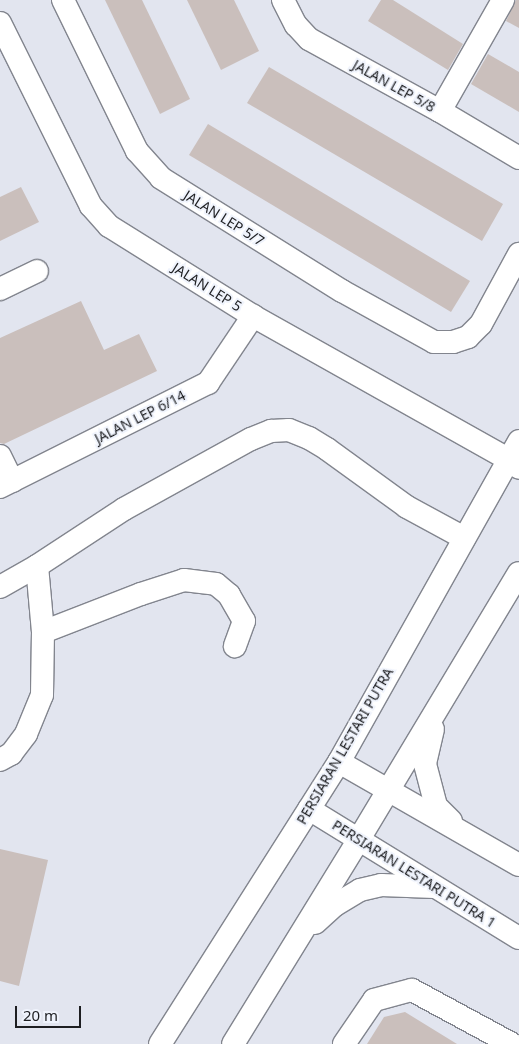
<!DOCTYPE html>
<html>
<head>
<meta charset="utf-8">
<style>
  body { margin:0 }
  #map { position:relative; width:519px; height:1044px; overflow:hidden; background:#e2e5ef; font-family:"Noto Sans",sans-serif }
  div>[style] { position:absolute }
  .building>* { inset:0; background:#cabfbc }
  .roads { filter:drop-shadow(1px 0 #82858e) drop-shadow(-1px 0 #82858e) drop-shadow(0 1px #82858e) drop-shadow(0 -1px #82858e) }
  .minor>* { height:22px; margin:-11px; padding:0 11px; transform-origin:11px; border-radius:11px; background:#fff }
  span { translate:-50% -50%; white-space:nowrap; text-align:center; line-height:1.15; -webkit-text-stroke:4px #eff3fc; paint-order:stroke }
  .street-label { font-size:14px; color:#1d1e21 }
  .scale { position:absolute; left:15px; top:1006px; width:66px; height:22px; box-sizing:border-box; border:2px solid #1d1e21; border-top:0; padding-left:6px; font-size:15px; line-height:18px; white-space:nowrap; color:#1d1e21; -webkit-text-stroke:4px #eff3fc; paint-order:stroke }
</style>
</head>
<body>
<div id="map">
  <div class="building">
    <div style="clip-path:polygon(105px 0,142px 0,190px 99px,160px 114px)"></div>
    <div style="clip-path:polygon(187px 0,234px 0,259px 51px,221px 70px)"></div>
    <div style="clip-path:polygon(381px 0,393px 0,463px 44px,448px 70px,368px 21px)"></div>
    <div style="clip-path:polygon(516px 0,519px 0,519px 28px,506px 21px)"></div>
    <div style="clip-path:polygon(488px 54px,519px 72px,519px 112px,471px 84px)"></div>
    <div style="clip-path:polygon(269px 67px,503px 204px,482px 241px,247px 103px)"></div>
    <div style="clip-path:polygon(208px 124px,470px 281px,451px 312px,189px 155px)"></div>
    <div style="clip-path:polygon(21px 187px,39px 222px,0 241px,0 197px)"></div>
    <div style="clip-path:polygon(81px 301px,104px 350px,139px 334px,157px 371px,4px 444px,0 443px,0 338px)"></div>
    <div style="clip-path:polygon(0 849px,48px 860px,19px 986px,0 981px)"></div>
    <div style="clip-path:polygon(405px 1012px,457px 1044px,367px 1044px,384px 1017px)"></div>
  </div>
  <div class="roads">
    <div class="minor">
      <div style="left:63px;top:0;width:168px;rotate:63.9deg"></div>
      <div style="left:137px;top:151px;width:36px;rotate:48deg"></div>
      <div style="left:161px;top:178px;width:213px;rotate:32deg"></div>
      <div style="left:342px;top:291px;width:105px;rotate:29deg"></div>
      <div style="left:434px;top:342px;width:19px"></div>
      <div style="left:453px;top:342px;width:16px;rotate:-18deg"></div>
      <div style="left:468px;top:337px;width:18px;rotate:-45deg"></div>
      <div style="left:481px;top:324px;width:80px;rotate:-61.5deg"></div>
      <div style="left:283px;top:0;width:28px;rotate:63deg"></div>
      <div style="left:296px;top:25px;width:19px;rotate:47deg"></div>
      <div style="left:309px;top:39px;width:149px;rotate:28.8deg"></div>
      <div style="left:440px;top:111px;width:92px;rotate:30.7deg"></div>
      <div style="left:0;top:23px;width:204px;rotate:63.6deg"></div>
      <div style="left:91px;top:206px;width:27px;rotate:48deg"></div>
      <div style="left:109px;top:226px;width:170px;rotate:32deg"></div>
      <div style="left:253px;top:316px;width:292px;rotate:29.3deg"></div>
      <div style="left:508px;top:459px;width:14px;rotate:39deg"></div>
      <div style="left:440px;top:111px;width:128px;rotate:-60.4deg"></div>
      <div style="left:0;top:289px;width:41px;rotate:-25.9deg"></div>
      <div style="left:0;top:456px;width:28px;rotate:64deg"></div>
      <div style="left:0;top:487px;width:233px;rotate:-26.6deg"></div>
      <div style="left:208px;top:383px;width:81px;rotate:-56.1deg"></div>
      <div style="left:0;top:587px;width:43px;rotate:-29.6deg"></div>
      <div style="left:37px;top:566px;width:104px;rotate:-33.2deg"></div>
      <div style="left:124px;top:509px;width:145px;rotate:-28.9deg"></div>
      <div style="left:251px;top:439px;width:22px;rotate:-22deg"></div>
      <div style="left:271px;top:431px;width:18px;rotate:-3deg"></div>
      <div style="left:289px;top:430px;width:22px;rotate:22deg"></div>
      <div style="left:309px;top:438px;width:21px;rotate:31deg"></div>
      <div style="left:327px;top:449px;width:99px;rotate:35.9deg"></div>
      <div style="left:407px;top:507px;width:65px;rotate:28.5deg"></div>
      <div style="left:43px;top:632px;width:105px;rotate:-21.2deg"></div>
      <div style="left:141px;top:594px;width:45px;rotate:-18deg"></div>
      <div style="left:184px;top:580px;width:32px;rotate:7deg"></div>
      <div style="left:216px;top:584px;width:17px;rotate:40deg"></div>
      <div style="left:229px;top:595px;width:30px;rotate:60deg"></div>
      <div style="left:244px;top:621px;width:27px;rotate:110deg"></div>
      <div style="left:433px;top:729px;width:36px;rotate:103deg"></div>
      <div style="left:425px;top:764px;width:43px;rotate:75.3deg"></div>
      <div style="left:436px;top:806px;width:21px;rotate:45deg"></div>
      <div style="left:0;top:760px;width:13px;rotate:-29deg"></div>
      <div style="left:11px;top:754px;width:25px;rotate:-53deg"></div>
      <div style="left:26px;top:734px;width:42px;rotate:-67.7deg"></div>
      <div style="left:42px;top:695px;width:63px;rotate:-89.1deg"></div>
      <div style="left:43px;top:632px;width:66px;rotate:-95.2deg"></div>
      <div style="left:339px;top:762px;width:207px;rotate:29.8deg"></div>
      <div style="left:309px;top:809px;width:246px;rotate:31.6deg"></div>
      <div style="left:315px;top:923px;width:27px;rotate:-42deg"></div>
      <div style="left:335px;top:905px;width:29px;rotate:-31deg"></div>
      <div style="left:360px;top:890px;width:22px;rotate:-13deg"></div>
      <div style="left:381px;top:885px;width:53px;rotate:2.2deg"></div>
      <div style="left:160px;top:1044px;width:334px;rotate:-57.6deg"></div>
      <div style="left:339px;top:762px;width:368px;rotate:-60.7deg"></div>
      <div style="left:233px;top:1044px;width:241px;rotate:-58.4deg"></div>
      <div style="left:359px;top:839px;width:310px;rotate:-59deg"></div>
      <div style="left:344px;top:1044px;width:53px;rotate:-55.7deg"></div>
      <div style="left:374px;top:1000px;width:39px;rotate:-15deg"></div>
      <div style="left:412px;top:990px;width:114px;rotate:28.4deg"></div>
    </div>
  </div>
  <div class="street-label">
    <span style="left:394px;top:86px;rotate:29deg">JALAN LEP 5/8</span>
    <span style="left:224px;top:218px;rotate:32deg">JALAN LEP 5/7</span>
    <span style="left:207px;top:287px;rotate:32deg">JALAN LEP 5</span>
    <span style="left:140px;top:417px;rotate:-27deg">JALAN LEP 6/14</span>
    <span style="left:345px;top:746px;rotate:-60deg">PERSIARAN LESTARI PUTRA</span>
    <span style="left:414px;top:874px;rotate:32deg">PERSIARAN LESTARI PUTRA 1</span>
  </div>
  <div class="scale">20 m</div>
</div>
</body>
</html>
